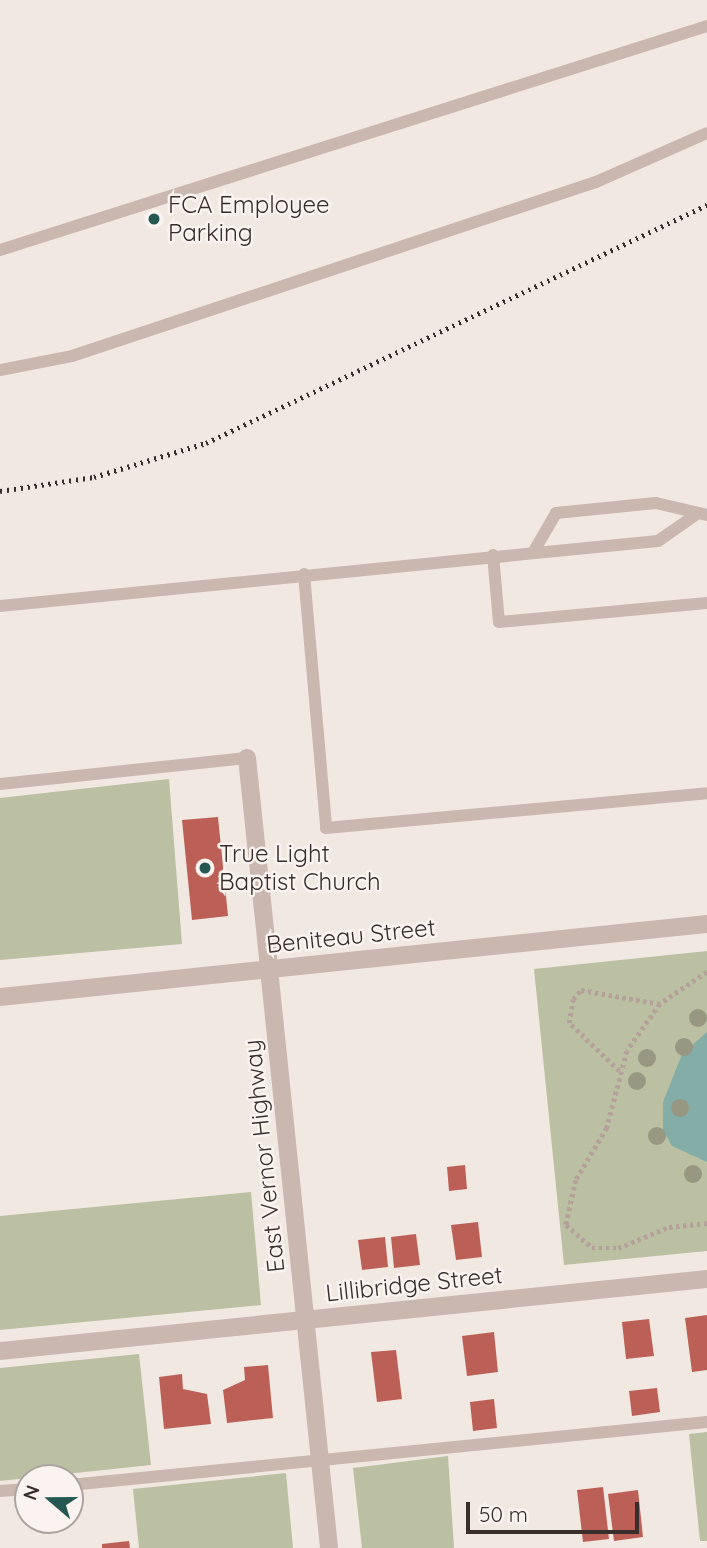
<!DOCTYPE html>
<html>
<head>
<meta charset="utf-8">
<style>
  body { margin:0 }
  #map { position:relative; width:707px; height:1548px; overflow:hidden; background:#f2e8e2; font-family:Quicksand,sans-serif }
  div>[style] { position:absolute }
  .green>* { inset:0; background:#bbc0a3 }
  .water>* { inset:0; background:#84ada8 }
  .building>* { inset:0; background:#bc6057 }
  .path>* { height:4.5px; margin-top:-2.25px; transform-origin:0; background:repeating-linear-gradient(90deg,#b5a199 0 3.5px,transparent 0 7px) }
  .service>* { height:12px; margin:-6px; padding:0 6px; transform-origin:6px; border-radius:6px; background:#cab7af }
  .minor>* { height:18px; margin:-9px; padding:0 9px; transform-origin:9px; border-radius:9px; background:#cab7af }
  .tertiary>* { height:18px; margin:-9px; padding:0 9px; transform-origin:9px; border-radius:9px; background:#cab7af }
  .rail>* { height:5px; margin-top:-2.5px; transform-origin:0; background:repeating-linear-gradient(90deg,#392e2c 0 2px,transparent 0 7px) }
  .trees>* { width:18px; height:18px; margin:-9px; border-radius:50%; background:#989781 }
  .dots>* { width:19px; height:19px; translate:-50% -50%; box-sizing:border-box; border:4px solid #faf3ef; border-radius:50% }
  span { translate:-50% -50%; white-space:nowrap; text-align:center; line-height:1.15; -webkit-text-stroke:5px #faf3ef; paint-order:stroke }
  .poi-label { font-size:24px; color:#392e2c }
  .left { translate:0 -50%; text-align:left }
  .street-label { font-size:24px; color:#392e2c }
  .north { position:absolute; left:14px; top:1464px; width:70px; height:70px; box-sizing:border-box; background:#faf3ef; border:2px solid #ada4a1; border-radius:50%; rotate:290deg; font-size:19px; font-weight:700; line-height:28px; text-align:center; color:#392e2c }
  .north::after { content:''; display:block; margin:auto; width:24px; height:32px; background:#255753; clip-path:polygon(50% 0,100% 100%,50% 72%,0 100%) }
  .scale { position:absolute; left:466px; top:1502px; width:173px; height:32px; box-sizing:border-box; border:4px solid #392e2c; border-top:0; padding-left:9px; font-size:21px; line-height:24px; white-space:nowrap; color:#392e2c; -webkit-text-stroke:5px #faf3ef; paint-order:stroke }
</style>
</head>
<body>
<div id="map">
  <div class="green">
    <div style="clip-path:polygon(169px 779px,182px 944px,0 960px,0 798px)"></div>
    <div style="clip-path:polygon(707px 951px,707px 1251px,564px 1265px,534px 969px)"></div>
    <div style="clip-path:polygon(251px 1192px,261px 1305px,0 1330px,0 1216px)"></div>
    <div style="clip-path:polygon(139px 1354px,151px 1465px,0 1481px,0 1368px)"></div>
    <div style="clip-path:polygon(707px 1432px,707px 1541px,700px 1541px,689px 1434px)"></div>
    <div style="clip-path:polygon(448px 1456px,454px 1548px,362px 1548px,353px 1468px)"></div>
    <div style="clip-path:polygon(286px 1473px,293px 1548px,139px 1548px,133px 1489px)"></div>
  </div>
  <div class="water">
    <div style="clip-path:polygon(707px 1032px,707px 1162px,672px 1146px,663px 1130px,663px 1102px,682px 1054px)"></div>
  </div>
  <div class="building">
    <div style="clip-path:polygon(218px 817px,228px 916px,192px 920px,182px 820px)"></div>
    <div style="clip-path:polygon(465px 1165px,467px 1189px,449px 1191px,447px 1167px)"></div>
    <div style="clip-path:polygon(478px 1222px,482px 1257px,456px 1260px,451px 1225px)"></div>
    <div style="clip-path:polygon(416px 1234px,420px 1265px,394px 1268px,391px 1237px)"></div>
    <div style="clip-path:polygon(385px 1237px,388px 1267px,362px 1270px,358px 1240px)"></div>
    <div style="clip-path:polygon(707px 1315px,707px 1370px,692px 1372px,685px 1318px)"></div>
    <div style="clip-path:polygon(649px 1319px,654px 1356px,626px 1359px,622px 1322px)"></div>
    <div style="clip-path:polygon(494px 1332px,498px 1372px,467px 1376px,462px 1336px)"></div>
    <div style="clip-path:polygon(396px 1350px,402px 1399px,377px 1402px,371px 1352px)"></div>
    <div style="clip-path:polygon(268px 1365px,273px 1418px,227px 1423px,223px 1390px,245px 1380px,244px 1367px)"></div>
    <div style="clip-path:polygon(182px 1374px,183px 1389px,207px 1394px,211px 1424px,164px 1429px,159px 1377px)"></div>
    <div style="clip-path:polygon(657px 1388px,660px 1412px,632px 1416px,629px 1391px)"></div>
    <div style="clip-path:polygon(494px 1399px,497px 1428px,473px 1431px,470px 1402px)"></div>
    <div style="clip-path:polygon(603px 1487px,609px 1539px,583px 1542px,577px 1490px)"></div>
    <div style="clip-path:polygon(638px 1490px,643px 1537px,614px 1541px,608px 1494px)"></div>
    <div style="clip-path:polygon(129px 1541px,130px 1548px,102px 1548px,102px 1544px)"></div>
  </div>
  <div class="path">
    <div style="left:707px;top:972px;width:57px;rotate:145.8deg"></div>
    <div style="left:660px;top:1004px;width:57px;rotate:125.1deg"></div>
    <div style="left:627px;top:1051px;width:80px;rotate:104.6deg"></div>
    <div style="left:607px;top:1128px;width:61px;rotate:120.8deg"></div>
    <div style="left:576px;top:1180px;width:46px;rotate:102.5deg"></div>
    <div style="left:566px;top:1225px;width:35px;rotate:41deg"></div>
    <div style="left:592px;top:1248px;width:26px"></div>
    <div style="left:618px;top:1248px;width:55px;rotate:-22.4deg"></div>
    <div style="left:669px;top:1227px;width:38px;rotate:-6deg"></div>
    <div style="left:619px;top:1071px;width:69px;rotate:-136.2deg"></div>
    <div style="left:569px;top:1023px;width:24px;rotate:-81deg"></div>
    <div style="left:573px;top:999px;width:12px;rotate:-48deg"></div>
    <div style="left:581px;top:990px;width:80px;rotate:10deg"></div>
  </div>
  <div class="service">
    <div style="left:0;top:250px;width:742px;rotate:-17.58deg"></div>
    <div style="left:0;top:370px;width:73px;rotate:-11deg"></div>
    <div style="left:72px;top:356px;width:552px;rotate:-18.37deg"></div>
    <div style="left:596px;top:182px;width:121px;rotate:-23.8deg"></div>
    <div style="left:534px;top:551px;width:44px;rotate:-59.9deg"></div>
    <div style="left:556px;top:513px;width:100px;rotate:-5.7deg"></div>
    <div style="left:656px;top:503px;width:52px;rotate:13.2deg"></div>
    <div style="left:493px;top:555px;width:67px;rotate:84.9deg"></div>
    <div style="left:499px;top:622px;width:209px;rotate:-5.2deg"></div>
    <div style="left:304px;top:574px;width:255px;rotate:85deg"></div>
    <div style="left:326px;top:828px;width:383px;rotate:-5.2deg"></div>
    <div style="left:0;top:606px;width:661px;rotate:-5.64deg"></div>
    <div style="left:658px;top:541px;width:44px;rotate:-34.8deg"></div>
    <div style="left:0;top:784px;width:248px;rotate:-6deg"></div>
    <div style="left:70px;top:1485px;width:640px;rotate:-5.65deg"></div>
    <div style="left:0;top:1491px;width:28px;rotate:-4deg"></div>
  </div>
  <div class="minor">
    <div style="left:247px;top:758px;width:212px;rotate:84deg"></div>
    <div style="left:0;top:997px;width:711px;rotate:-5.9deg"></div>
    <div style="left:0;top:1351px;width:711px;rotate:-5.81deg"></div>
  </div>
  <div class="tertiary">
    <div style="left:269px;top:969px;width:582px;rotate:84.08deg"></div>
  </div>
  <div class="rail">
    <div style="left:0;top:491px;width:95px;rotate:-8.5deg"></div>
    <div style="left:94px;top:477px;width:117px;rotate:-16.9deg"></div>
    <div style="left:206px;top:443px;width:555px;rotate:-25.41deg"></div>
  </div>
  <div class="trees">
    <div style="left:698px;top:1018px"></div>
    <div style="left:684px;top:1047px"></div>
    <div style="left:647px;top:1058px"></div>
    <div style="left:637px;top:1081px"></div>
    <div style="left:680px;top:1108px"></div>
    <div style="left:657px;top:1136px"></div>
    <div style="left:693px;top:1174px"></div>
  </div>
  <div class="dots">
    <div style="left:154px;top:219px;background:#255753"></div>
    <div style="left:205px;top:868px;background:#255753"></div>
  </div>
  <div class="poi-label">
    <span class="left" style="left:168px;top:219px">FCA Employee<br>Parking</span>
    <span class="left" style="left:219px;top:868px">True Light<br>Baptist Church</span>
  </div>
  <div class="street-label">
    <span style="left:351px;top:936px;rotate:-6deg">Beniteau Street</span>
    <span style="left:264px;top:1156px;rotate:-96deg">East Vernor Highway</span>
    <span style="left:414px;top:1284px;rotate:-6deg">Lillibridge Street</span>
  </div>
  <div class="north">N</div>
  <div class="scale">50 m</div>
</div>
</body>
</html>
